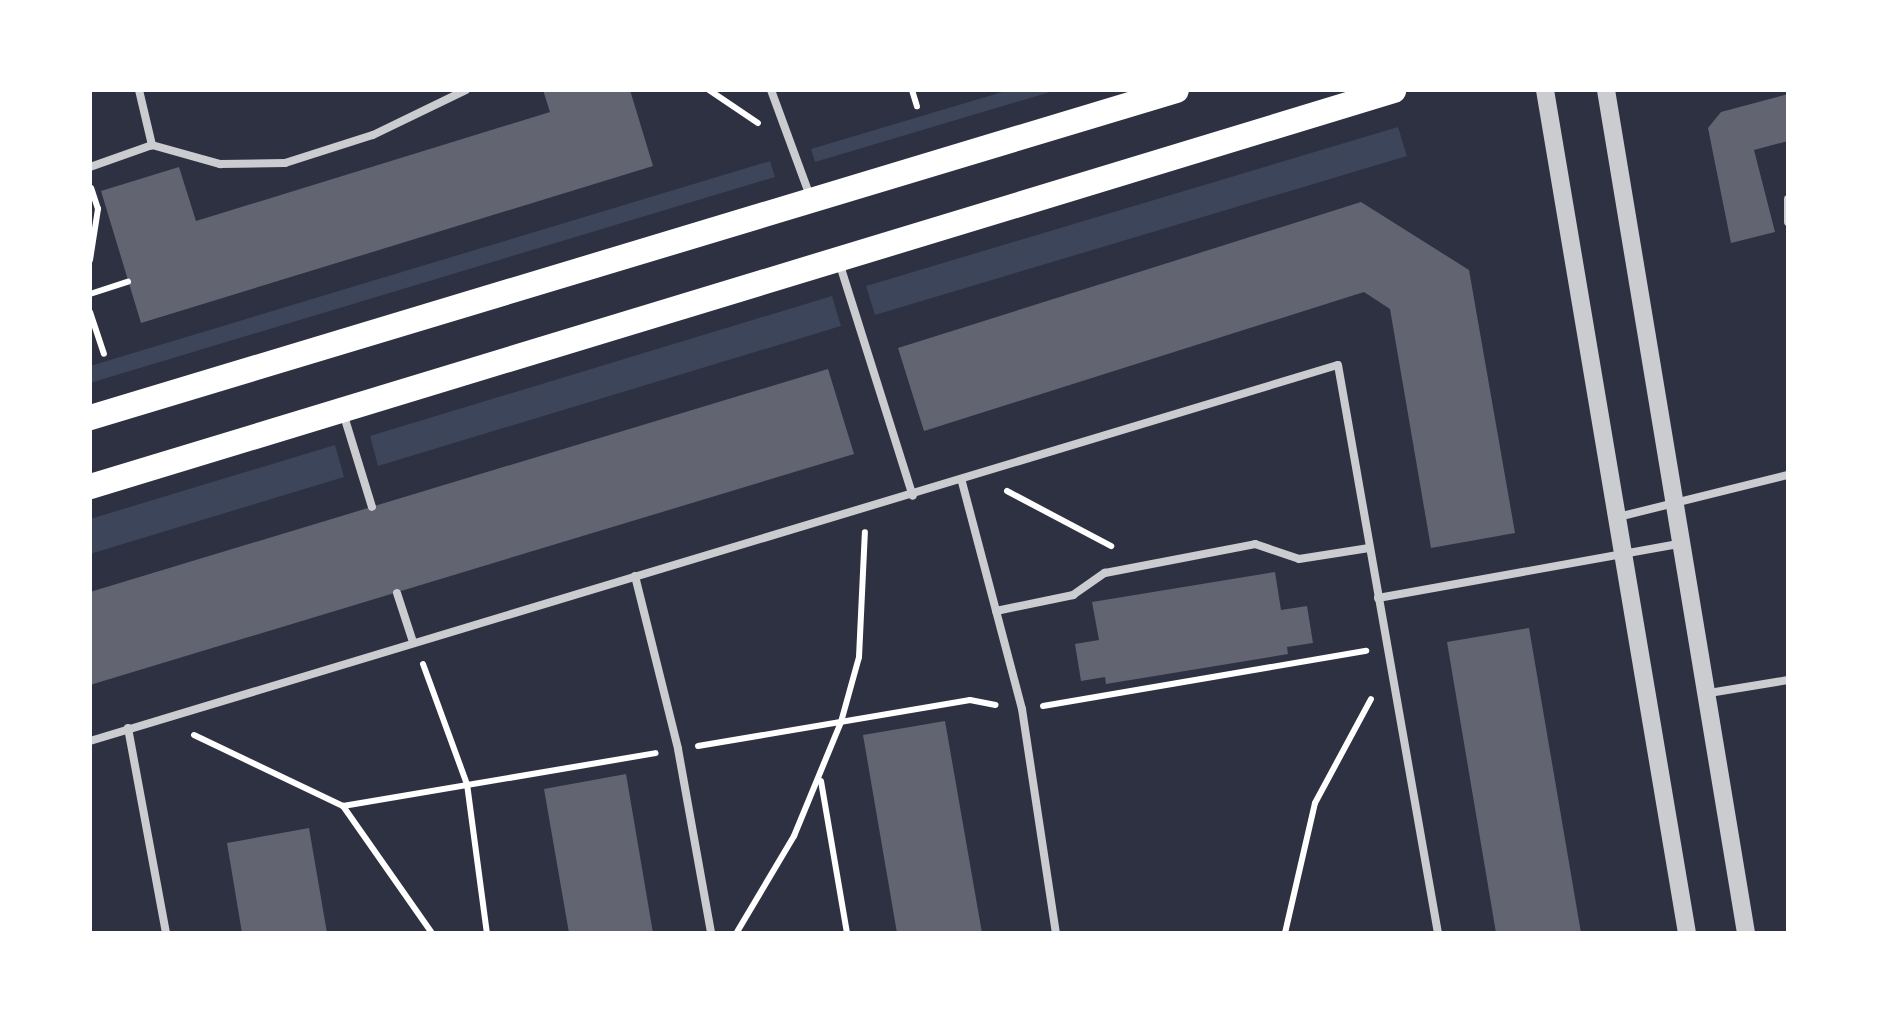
<!DOCTYPE html>
<html>
<head>
<meta charset="utf-8">
<style>
  body { margin:0 }
  #map { position:relative; width:1878px; height:1023px; overflow:hidden; background:#2d3142; font-family:"Golos Text",sans-serif }
  div>[style] { position:absolute }
  .green>* { inset:0; background:#3c4559 }
  .building>* { inset:0; background:#626471 }
  .path>* { height:6px; margin:-3px; padding:0 3px; transform-origin:3px; border-radius:3px; background:#fff }
  .service>* { height:8px; margin:-4px; padding:0 4px; transform-origin:4px; border-radius:4px; background:#caccd0 }
  .tertiary>* { height:18px; margin:-9px; padding:0 9px; transform-origin:9px; border-radius:9px; background:#caccd0 }
  .primary>* { height:25px; margin:-12.5px; padding:0 12.5px; transform-origin:12.5px; border-radius:12.5px; background:#fff }
  span { translate:-50% -50%; white-space:nowrap; text-align:center; line-height:1.15; -webkit-text-stroke:10px #fff; paint-order:stroke }
  .frame { position:absolute; inset:0; border:92px solid #fff; pointer-events:none }
</style>
</head>
<body>
<div id="map">
  <div class="green">
    <div style="clip-path:polygon(1009px 90px,1057px 90px,815px 162px,811px 149px)"></div>
    <div style="clip-path:polygon(1398px 127px,1407px 156px,875px 315px,866px 286px)"></div>
    <div style="clip-path:polygon(770px 161px,775px 177px,90px 383px,90px 366px)"></div>
    <div style="clip-path:polygon(832px 296px,841px 326px,378px 466px,370px 436px)"></div>
    <div style="clip-path:polygon(335px 445px,344px 477px,90px 554px,90px 519px)"></div>
  </div>
  <div class="building">
    <div style="clip-path:polygon(543px 90px,630px 90px,653px 166px,141px 323px,101px 191px,179px 167px,196px 221px,550px 112px)"></div>
    <div style="clip-path:polygon(1788px 94px,1788px 141px,1754px 150px,1775px 232px,1731px 243px,1708px 128px,1721px 112px)"></div>
    <div style="clip-path:polygon(1361px 202px,1469px 270px,1515px 533px,1431px 548px,1390px 309px,1364px 292px,924px 431px,898px 348px)"></div>
    <div style="clip-path:polygon(828px 369px,854px 454px,90px 685px,90px 592px)"></div>
    <div style="clip-path:polygon(1275px 572px,1281px 610px,1307px 606px,1313px 643px,1287px 647px,1288px 654px,1106px 684px,1105px 677px,1081px 681px,1075px 644px,1099px 640px,1092px 602px)"></div>
    <div style="clip-path:polygon(1529px 628px,1581px 933px,1496px 933px,1447px 642px)"></div>
    <div style="clip-path:polygon(945px 721px,982px 933px,897px 933px,863px 735px)"></div>
    <div style="clip-path:polygon(626px 774px,653px 933px,569px 933px,544px 789px)"></div>
    <div style="clip-path:polygon(309px 828px,327px 933px,242px 933px,227px 843px)"></div>
  </div>
  <div class="path">
    <div style="left:709px;top:90px;width:59px;rotate:34deg"></div>
    <div style="left:912px;top:90px;width:17px;rotate:73deg"></div>
    <div style="left:90px;top:260px;width:52px;rotate:-81.1deg"></div>
    <div style="left:98px;top:209px;width:22px;rotate:-108deg"></div>
    <div style="left:90px;top:294px;width:40px;rotate:-18deg"></div>
    <div style="left:90px;top:312px;width:44px;rotate:71.6deg"></div>
    <div style="left:1007px;top:491px;width:118px;rotate:27.9deg"></div>
    <div style="left:423px;top:664px;width:128px;rotate:69.9deg"></div>
    <div style="left:467px;top:784px;width:150px;rotate:82.4deg"></div>
    <div style="left:1043px;top:706px;width:328px;rotate:-9.7deg"></div>
    <div style="left:194px;top:735px;width:165px;rotate:25.5deg"></div>
    <div style="left:343px;top:806px;width:317px;rotate:-9.6deg"></div>
    <div style="left:698px;top:746px;width:276px;rotate:-9.6deg"></div>
    <div style="left:970px;top:700px;width:26px;rotate:11deg"></div>
    <div style="left:821px;top:781px;width:154px;rotate:80.3deg"></div>
    <div style="left:343px;top:806px;width:155px;rotate:55deg"></div>
    <div style="left:737px;top:932px;width:112px;rotate:-59.3deg"></div>
    <div style="left:794px;top:836px;width:123px;rotate:-67.6deg"></div>
    <div style="left:841px;top:722px;width:67px;rotate:-74.5deg"></div>
    <div style="left:859px;top:657px;width:125px;rotate:-87.3deg"></div>
    <div style="left:1285px;top:933px;width:133px;rotate:-77deg"></div>
    <div style="left:1315px;top:803px;width:118px;rotate:-61.7deg"></div>
  </div>
  <div class="service">
    <div style="left:139px;top:90px;width:57px;rotate:76.7deg"></div>
    <div style="left:771px;top:90px;width:113px;rotate:69.8deg"></div>
    <div style="left:90px;top:167px;width:66px;rotate:-19.5deg"></div>
    <div style="left:152px;top:145px;width:71px;rotate:15.6deg"></div>
    <div style="left:220px;top:164px;width:65px;rotate:-0.9deg"></div>
    <div style="left:285px;top:163px;width:92px;rotate:-17.7deg"></div>
    <div style="left:373px;top:135px;width:103px;rotate:-25.8deg"></div>
    <div style="left:1788px;top:199px;width:23px;rotate:90deg"></div>
    <div style="left:839px;top:262px;width:245px;rotate:72.5deg"></div>
    <div style="left:344px;top:416px;width:95px;rotate:72.9deg"></div>
    <div style="left:962px;top:482px;width:235px;rotate:75.2deg"></div>
    <div style="left:1022px;top:709px;width:227px;rotate:81.4deg"></div>
    <div style="left:1618px;top:517px;width:175px;rotate:-13.9deg"></div>
    <div style="left:635px;top:576px;width:178px;rotate:76deg"></div>
    <div style="left:678px;top:749px;width:187px;rotate:79.8deg"></div>
    <div style="left:397px;top:593px;width:52px;rotate:71.9deg"></div>
    <div style="left:1378px;top:598px;width:305px;rotate:-10.2deg"></div>
    <div style="left:996px;top:611px;width:79px;rotate:-11.7deg"></div>
    <div style="left:1073px;top:595px;width:39px;rotate:-35deg"></div>
    <div style="left:1105px;top:573px;width:153px;rotate:-10.9deg"></div>
    <div style="left:1255px;top:544px;width:46px;rotate:18.8deg"></div>
    <div style="left:1299px;top:559px;width:71px;rotate:-8.9deg"></div>
    <div style="left:1709px;top:693px;width:80px;rotate:-9.3deg"></div>
    <div style="left:128px;top:728px;width:208px;rotate:79.5deg"></div>
    <div style="left:90px;top:741px;width:1303px;rotate:-16.77deg"></div>
    <div style="left:1338px;top:365px;width:577px;rotate:80.02deg"></div>
  </div>
  <div class="tertiary">
    <div style="left:1545px;top:90px;width:855px;rotate:80.44deg"></div>
    <div style="left:1606px;top:90px;width:855px;rotate:80.57deg"></div>
  </div>
  <div class="primary">
    <div style="left:90px;top:417px;width:1134px;rotate:-16.76deg"></div>
    <div style="left:90px;top:486px;width:1362px;rotate:-16.9deg"></div>
  </div>
  <div class="frame"></div>
</div>
</body>
</html>
